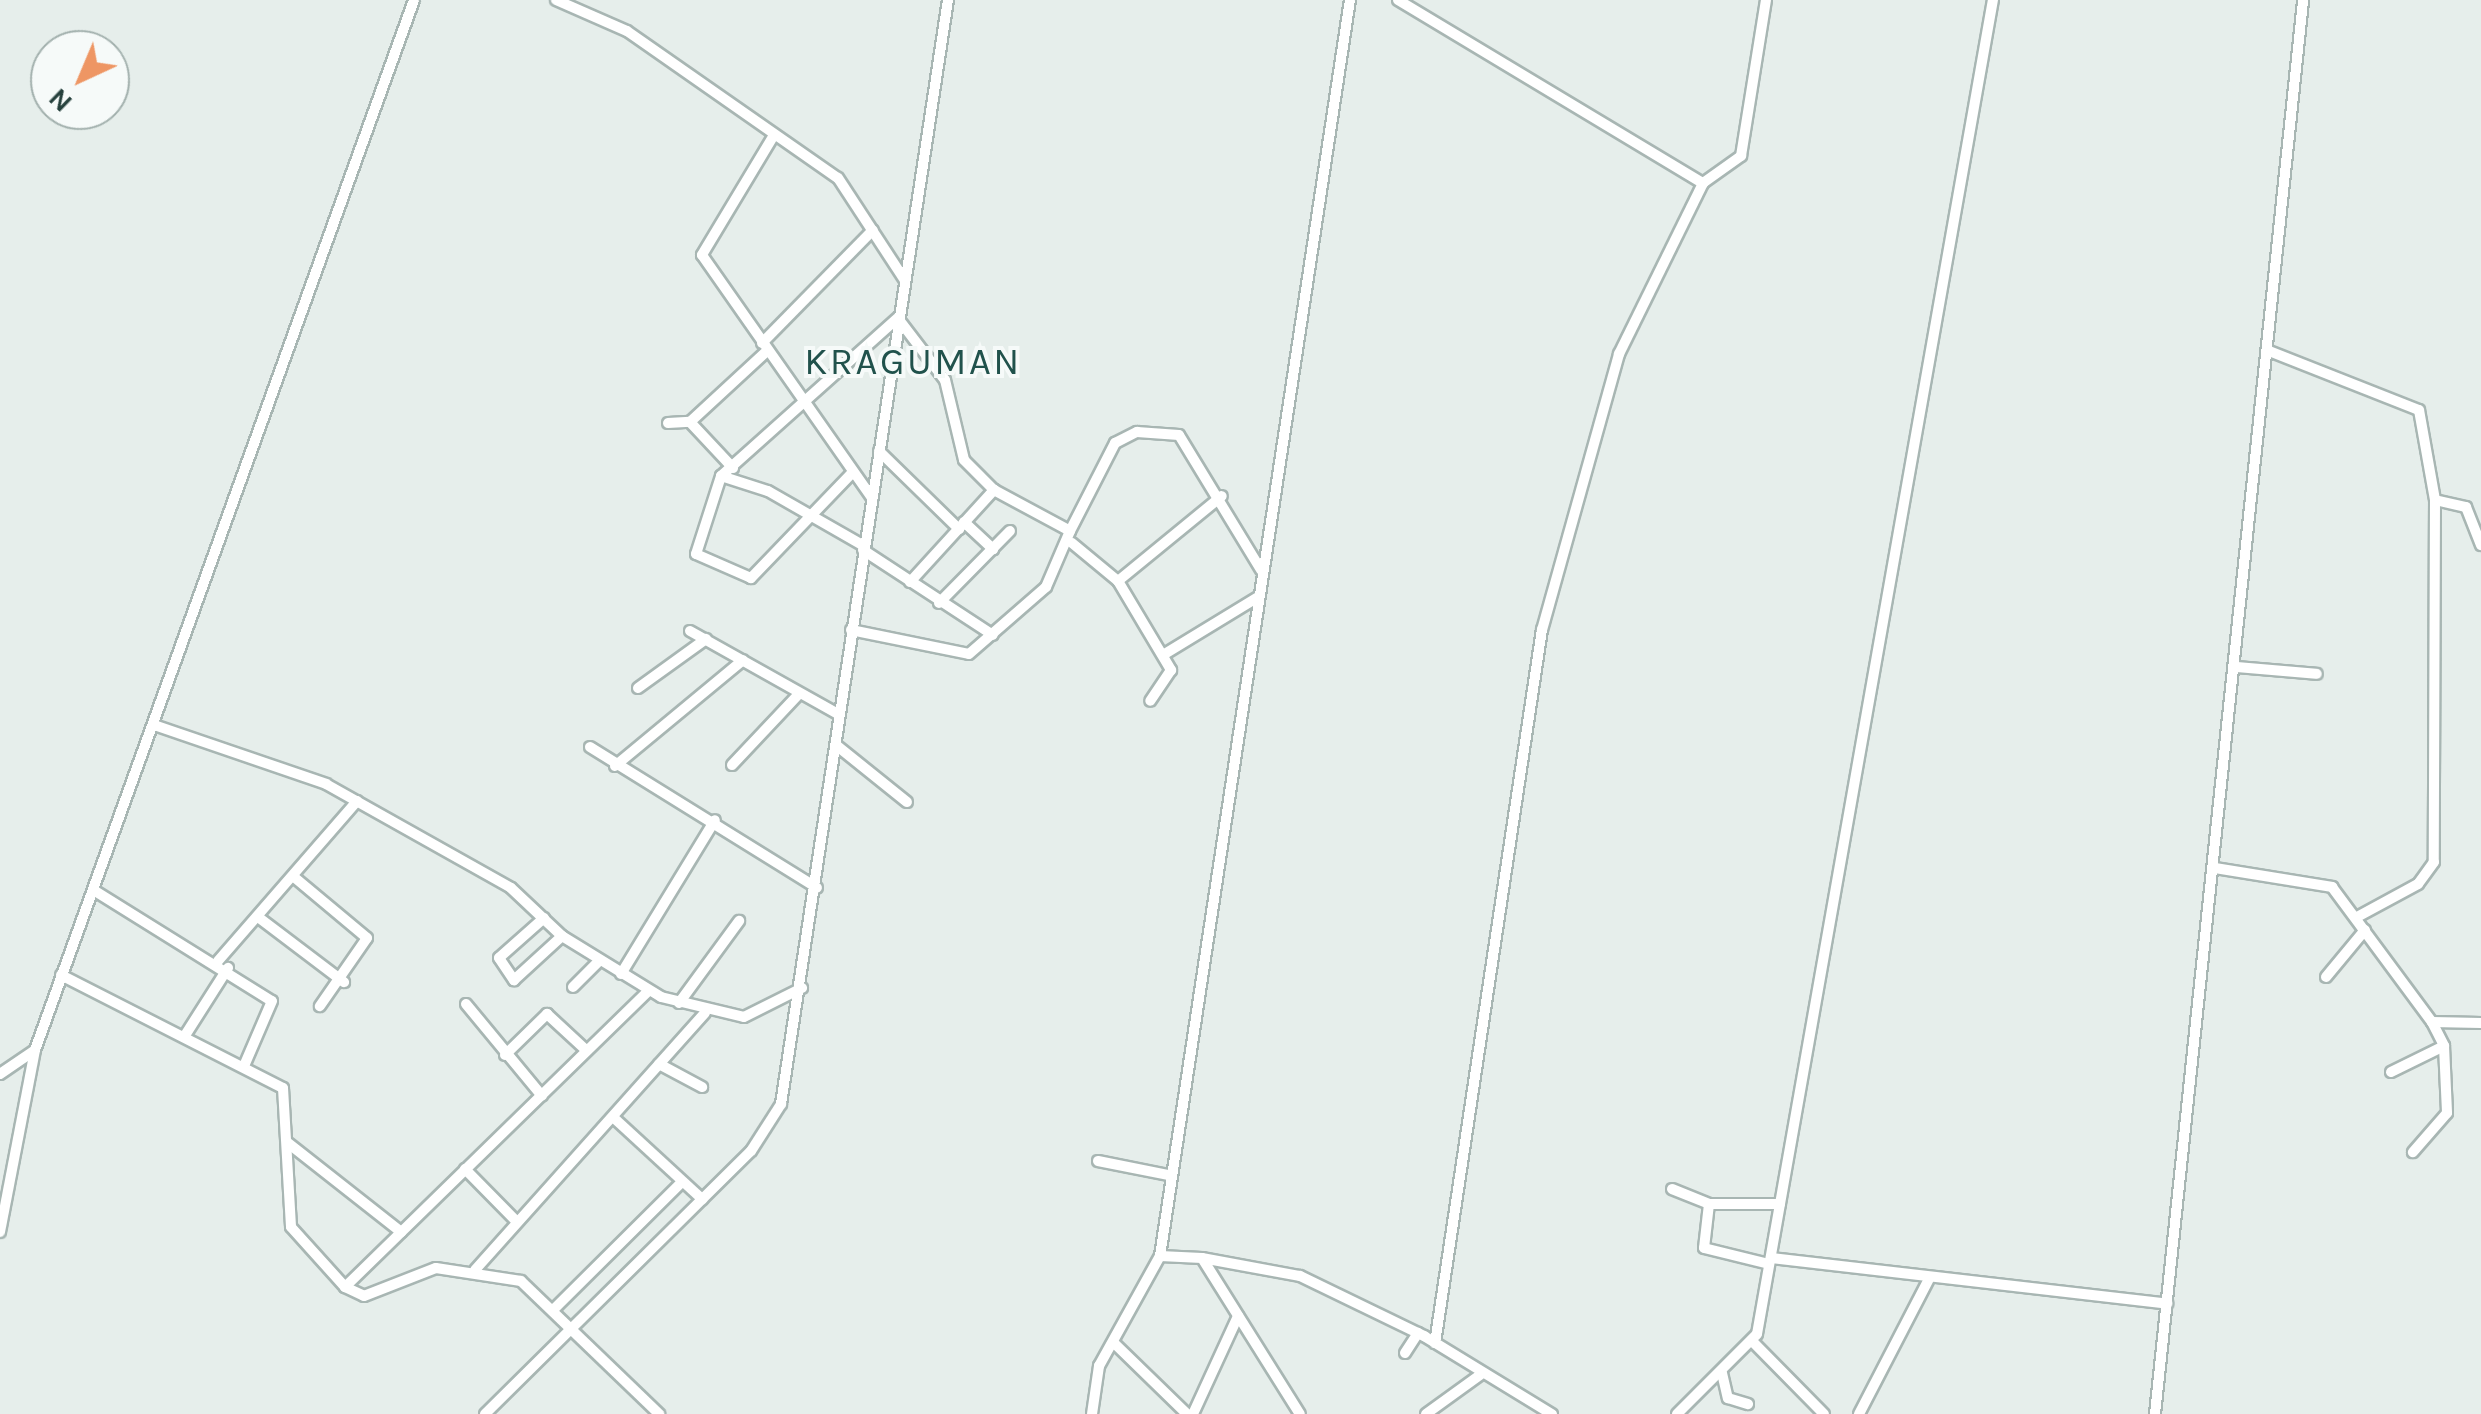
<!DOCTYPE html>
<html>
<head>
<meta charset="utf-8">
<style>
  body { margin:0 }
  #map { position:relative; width:2481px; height:1414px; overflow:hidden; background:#e6eeeb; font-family:Karla,sans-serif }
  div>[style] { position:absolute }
  .roads { filter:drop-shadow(2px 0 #a8b6b3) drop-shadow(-2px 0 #a8b6b3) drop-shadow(0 2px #a8b6b3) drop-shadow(0 -2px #a8b6b3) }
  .street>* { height:10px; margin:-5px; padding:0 5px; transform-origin:5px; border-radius:5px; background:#fff }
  span { translate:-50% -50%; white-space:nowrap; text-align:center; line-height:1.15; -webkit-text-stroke:8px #f6faf9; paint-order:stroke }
  .quarter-label { font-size:38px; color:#21524c; letter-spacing:2.5px }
  .north { position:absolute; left:30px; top:30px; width:100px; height:100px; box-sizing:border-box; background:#f6faf9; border:2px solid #a2b0ad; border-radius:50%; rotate:224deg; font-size:28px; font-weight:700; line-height:40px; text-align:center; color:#25403c }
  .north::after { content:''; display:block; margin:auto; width:35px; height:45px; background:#ee9664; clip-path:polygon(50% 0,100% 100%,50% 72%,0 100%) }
</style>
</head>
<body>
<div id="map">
  <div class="roads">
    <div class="street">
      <div style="left:556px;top:0;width:77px;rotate:23.6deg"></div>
      <div style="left:627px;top:31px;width:257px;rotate:34.9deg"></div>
      <div style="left:838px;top:178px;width:121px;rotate:56.8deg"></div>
      <div style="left:1398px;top:0;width:356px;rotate:31deg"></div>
      <div style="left:1703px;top:183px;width:47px;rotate:-35.4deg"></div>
      <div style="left:1741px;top:156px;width:158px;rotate:-80.9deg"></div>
      <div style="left:774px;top:135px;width:140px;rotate:121deg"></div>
      <div style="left:702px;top:255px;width:297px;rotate:55deg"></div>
      <div style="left:900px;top:321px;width:74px;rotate:52.7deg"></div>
      <div style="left:945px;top:380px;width:82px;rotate:76.6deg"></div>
      <div style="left:964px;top:460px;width:42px;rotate:45deg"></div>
      <div style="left:994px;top:490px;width:86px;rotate:28.3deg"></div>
      <div style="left:1070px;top:531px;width:99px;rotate:-62.9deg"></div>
      <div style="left:1115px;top:443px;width:25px;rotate:-27deg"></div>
      <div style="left:1137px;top:432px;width:42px;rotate:4.1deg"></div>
      <div style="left:1179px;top:435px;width:158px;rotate:58.7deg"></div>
      <div style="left:762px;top:343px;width:158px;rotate:-45.5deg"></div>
      <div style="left:2269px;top:351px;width:161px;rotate:21.5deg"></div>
      <div style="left:2419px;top:410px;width:91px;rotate:79.9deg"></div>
      <div style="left:2435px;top:500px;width:362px;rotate:90.2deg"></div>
      <div style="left:2434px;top:862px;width:27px;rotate:126deg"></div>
      <div style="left:2418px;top:884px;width:69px;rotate:151.6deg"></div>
      <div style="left:690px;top:422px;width:63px;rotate:46.9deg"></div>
      <div style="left:668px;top:423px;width:22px;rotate:-3deg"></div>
      <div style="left:690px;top:422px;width:105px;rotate:-42.7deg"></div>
      <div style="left:879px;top:451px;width:112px;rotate:44.3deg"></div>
      <div style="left:852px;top:473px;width:146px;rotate:133.9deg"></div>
      <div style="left:751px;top:578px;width:60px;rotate:-156.4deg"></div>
      <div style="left:696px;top:554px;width:82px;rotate:-72.2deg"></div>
      <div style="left:721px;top:476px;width:240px;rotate:-41.8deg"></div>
      <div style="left:721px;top:476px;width:49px;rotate:17.7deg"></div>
      <div style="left:768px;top:491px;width:111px;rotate:29.8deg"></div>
      <div style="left:2435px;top:500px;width:32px;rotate:13deg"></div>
      <div style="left:2466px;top:507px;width:41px;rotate:68.5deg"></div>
      <div style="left:964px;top:522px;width:40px;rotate:43deg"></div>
      <div style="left:1072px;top:543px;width:60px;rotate:39.6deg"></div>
      <div style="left:1118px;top:581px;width:104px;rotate:59.2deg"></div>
      <div style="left:1171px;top:670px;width:37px;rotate:124deg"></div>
      <div style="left:863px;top:550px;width:155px;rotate:33.2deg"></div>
      <div style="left:1118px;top:581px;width:134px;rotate:-39.3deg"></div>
      <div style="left:910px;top:582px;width:125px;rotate:-47.6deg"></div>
      <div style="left:939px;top:603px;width:101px;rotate:-45.4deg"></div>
      <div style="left:851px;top:630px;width:120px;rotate:11.5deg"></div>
      <div style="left:969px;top:654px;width:102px;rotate:-41deg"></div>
      <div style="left:1046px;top:587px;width:61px;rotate:-66.8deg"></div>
      <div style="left:690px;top:631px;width:170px;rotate:29.3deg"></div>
      <div style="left:1163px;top:655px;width:111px;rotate:-31.4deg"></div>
      <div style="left:2236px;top:667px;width:81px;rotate:4.9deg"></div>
      <div style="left:638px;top:688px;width:84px;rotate:-35.8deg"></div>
      <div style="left:157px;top:726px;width:179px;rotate:18.9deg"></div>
      <div style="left:326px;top:784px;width:212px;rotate:29.3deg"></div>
      <div style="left:511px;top:888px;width:70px;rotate:43.3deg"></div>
      <div style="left:562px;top:936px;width:116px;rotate:31.6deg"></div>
      <div style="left:661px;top:997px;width:85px;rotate:13.5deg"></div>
      <div style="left:744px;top:1017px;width:65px;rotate:-26.6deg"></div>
      <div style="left:836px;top:745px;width:91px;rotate:38.8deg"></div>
      <div style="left:590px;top:747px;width:267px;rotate:31.8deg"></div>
      <div style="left:732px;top:765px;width:98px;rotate:-46.7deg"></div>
      <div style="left:615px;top:766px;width:166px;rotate:-39.6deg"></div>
      <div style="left:2215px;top:868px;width:119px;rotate:9.2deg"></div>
      <div style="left:2332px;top:887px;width:168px;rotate:53.5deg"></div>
      <div style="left:2432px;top:1022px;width:27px;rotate:63deg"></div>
      <div style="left:2444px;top:1046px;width:67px;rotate:87.4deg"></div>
      <div style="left:2447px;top:1113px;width:52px;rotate:131.1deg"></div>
      <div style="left:294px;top:877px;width:95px;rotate:39.9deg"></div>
      <div style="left:367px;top:938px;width:83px;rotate:124.7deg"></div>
      <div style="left:95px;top:891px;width:208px;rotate:31.9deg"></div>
      <div style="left:272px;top:1001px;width:71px;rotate:113.3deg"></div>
      <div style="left:258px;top:917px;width:108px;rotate:37.1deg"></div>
      <div style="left:544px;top:918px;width:60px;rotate:138.4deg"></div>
      <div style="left:499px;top:958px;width:27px;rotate:56deg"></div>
      <div style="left:514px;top:980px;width:65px;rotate:-42.5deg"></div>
      <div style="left:218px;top:961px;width:212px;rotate:-49deg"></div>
      <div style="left:621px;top:974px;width:180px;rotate:-58.6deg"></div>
      <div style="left:61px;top:975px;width:249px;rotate:27deg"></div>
      <div style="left:283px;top:1088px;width:139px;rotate:86.7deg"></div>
      <div style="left:291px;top:1227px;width:81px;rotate:48deg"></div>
      <div style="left:345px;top:1287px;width:21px;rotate:25deg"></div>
      <div style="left:364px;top:1296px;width:77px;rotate:-21.3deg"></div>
      <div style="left:436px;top:1268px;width:86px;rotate:8.7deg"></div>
      <div style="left:521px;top:1281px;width:192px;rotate:43.9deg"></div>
      <div style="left:2326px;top:977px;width:61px;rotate:-50.3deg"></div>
      <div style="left:573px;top:987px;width:38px;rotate:-45deg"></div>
      <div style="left:679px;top:1003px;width:102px;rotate:-53.8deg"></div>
      <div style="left:466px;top:1004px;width:119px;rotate:50.4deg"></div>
      <div style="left:2432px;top:1022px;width:49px;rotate:1.2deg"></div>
      <div style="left:184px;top:1037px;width:82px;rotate:-57.5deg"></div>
      <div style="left:505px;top:1055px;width:59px;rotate:-44.3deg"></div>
      <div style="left:547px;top:1014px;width:54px;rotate:42.8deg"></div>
      <div style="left:659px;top:1064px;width:49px;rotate:28.1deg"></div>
      <div style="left:2391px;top:1072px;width:59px;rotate:-26.1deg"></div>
      <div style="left:0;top:1074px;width:42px;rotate:-34.4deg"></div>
      <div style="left:614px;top:1118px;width:120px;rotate:42.6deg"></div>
      <div style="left:288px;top:1143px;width:144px;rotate:38.2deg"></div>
      <div style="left:1098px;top:1161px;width:71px;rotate:11.3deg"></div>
      <div style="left:465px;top:1169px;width:74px;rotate:45.5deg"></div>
      <div style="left:1672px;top:1189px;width:40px;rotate:22deg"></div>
      <div style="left:1709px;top:1204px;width:71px"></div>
      <div style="left:1709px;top:1204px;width:44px;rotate:96.5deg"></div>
      <div style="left:1704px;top:1248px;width:67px;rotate:13.8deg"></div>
      <div style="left:0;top:1232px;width:185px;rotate:-79.1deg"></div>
      <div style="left:35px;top:1050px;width:1116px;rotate:-70.15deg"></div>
      <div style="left:1160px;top:1256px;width:42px;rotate:2.7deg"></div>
      <div style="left:1202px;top:1258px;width:184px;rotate:57.9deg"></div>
      <div style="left:1202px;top:1258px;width:100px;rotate:10.4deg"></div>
      <div style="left:1300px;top:1276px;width:138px;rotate:25.8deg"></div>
      <div style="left:1424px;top:1336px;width:150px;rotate:31.4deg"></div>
      <div style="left:1772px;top:1258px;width:398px;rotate:6.6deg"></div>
      <div style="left:475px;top:1270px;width:345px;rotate:-48.2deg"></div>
      <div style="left:345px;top:1287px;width:424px;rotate:-44.3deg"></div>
      <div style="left:553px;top:1310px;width:182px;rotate:-44.8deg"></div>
      <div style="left:1753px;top:1342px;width:101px;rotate:45.4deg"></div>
      <div style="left:1114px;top:1343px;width:102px;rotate:44.2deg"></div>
      <div style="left:1435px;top:1343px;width:721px;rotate:-81.47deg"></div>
      <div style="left:1542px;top:630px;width:287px;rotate:-74.4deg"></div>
      <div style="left:1619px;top:354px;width:191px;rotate:-63.8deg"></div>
      <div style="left:1405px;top:1353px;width:24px;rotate:-57deg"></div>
      <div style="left:1722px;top:1373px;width:26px;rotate:77deg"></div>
      <div style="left:1728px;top:1398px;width:21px;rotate:17deg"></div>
      <div style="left:485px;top:1414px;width:374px;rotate:-44.7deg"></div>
      <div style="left:751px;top:1151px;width:56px;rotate:-57.4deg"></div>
      <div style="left:781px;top:1104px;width:1117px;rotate:-81.4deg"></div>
      <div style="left:1092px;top:1414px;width:49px;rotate:-81.7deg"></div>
      <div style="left:1099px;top:1366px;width:126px;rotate:-61deg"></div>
      <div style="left:1160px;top:1256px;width:1270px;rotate:-81.4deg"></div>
      <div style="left:1193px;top:1414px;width:108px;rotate:-65.3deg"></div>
      <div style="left:1426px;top:1414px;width:67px;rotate:-35.8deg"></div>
      <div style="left:1677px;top:1414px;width:113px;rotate:-45deg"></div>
      <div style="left:1757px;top:1334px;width:1355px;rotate:-79.97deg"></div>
      <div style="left:1859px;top:1414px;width:152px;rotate:-62.6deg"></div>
      <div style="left:2155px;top:1414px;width:1422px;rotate:-84.02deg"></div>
    </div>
  </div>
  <div class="quarter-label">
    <span style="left:913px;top:362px">KRAGUMAN</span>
  </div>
  <div class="north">N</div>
</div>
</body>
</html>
